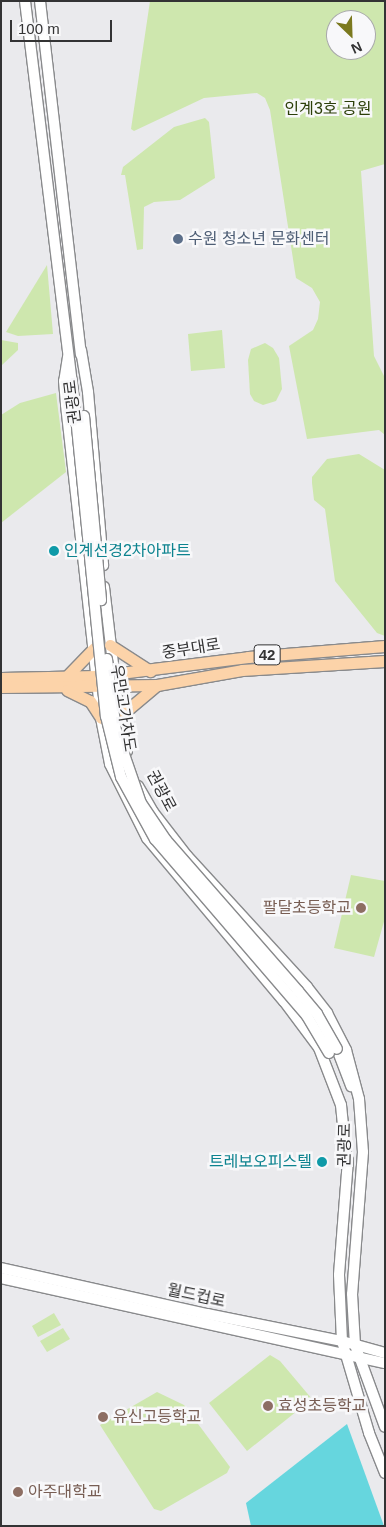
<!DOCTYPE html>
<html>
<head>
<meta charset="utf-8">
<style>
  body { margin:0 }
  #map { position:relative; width:386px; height:1527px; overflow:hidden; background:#eaeaed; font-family:Arial,"Noto Sans KR",sans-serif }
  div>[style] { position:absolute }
  .green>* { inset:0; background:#cee7ae }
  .water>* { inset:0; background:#66d6de }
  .roads { filter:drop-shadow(1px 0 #898a8c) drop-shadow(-1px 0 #898a8c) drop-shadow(0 1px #898a8c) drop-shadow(0 -1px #898a8c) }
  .secondary>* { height:10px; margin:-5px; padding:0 5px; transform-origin:5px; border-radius:5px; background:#fff }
  .primary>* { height:11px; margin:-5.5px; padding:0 5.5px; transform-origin:5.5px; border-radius:5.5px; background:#fcd3a9 }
  .bridges { filter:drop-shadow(1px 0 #898a8c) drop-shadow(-1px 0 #898a8c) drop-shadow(0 1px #898a8c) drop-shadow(0 -1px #898a8c) }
  .secondary-bridge>* { height:10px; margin:-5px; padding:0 5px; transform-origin:5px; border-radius:5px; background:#fff }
  .dots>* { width:14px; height:14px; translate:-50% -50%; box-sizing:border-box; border:2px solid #f8f8fa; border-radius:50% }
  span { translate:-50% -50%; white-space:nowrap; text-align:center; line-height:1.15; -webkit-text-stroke:5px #f8f8fa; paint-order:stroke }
  .shield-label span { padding:1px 4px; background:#f8f8fa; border:1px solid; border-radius:4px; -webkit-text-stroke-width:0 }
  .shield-label { font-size:15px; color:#333334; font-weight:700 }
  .park-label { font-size:16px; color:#2c3f09 }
  .service-label { font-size:16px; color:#4e5e75 }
  .left { translate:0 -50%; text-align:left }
  .street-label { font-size:16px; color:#333334 }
  .culture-label { font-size:16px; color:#0d838f }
  .right { translate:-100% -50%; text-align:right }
  .education-label { font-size:16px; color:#785e54 }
  .frame { position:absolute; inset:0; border:2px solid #333334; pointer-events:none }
  .north { position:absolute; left:326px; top:10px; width:50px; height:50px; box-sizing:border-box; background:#f8f8fa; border:1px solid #a9a9ab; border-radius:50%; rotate:156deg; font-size:14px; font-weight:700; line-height:20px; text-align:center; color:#333334 }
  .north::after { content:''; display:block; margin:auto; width:18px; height:22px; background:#7b791f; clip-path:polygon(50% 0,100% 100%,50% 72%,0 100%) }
  .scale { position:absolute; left:10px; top:20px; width:102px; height:22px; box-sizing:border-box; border:2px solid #333334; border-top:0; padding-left:6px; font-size:15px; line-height:18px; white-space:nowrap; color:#333334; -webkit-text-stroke:4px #f8f8fa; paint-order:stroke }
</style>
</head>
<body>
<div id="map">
  <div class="green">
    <div style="clip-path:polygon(evenodd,150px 1px,385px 1px,385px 164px,361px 171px,374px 356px,385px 378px,385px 435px,379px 430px,307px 439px,289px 346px,313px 330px,318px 319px,320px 302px,312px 288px,296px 278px,295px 272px,270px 110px,265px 98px,257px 93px,204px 98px,134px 131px,131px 129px,150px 1px,336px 20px,366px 20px,366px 50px,336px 50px,336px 20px)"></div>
    <div style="clip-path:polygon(205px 118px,209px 122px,215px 178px,180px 200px,154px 202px,144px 207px,143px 249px,137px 250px,125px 175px,121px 175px,123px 167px,174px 127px)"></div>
    <div style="clip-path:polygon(47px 265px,53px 334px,18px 336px,6px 332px)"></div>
    <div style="clip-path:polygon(222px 330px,225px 368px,191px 371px,188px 334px)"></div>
    <div style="clip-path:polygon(1px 340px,18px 343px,18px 350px,1px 366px)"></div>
    <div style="clip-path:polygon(265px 343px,273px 348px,279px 358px,282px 389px,276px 401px,263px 405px,254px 401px,250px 394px,248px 360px,251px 349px)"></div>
    <div style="clip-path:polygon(56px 393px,66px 472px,1px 523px,1px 415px,20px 403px)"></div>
    <div style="clip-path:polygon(359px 454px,385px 470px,385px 636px,377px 633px,335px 581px,325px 509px,314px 500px,312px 483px,312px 477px,327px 459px)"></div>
    <div style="clip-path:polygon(351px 875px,385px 881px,385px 918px,374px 957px,334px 948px)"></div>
    <div style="clip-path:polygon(54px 1313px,61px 1325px,38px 1337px,32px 1326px)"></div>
    <div style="clip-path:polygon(63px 1328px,70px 1339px,47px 1352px,40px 1341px)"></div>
    <div style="clip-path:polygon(270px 1355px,280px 1361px,312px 1399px,247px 1451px,209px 1403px)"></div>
    <div style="clip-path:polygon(157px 1392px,184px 1405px,230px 1467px,227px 1473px,161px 1511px,154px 1509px,100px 1425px)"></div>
  </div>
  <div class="water">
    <div style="clip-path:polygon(347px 1424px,384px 1526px,251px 1526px,246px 1503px)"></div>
  </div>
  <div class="roads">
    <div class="secondary">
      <div style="left:25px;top:1px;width:419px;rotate:83deg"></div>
      <div style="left:40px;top:1px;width:356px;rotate:83.4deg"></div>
      <div style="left:81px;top:350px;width:43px;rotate:80.5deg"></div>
      <div style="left:88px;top:392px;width:174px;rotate:85deg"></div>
      <div style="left:68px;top:357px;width:24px;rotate:99deg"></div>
      <div style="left:64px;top:381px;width:24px;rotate:85deg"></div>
      <div style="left:66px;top:405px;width:315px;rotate:83.6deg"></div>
      <div style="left:101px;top:718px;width:47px;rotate:78.9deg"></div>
      <div style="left:110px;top:764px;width:83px;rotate:63.4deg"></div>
      <div style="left:147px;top:838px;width:213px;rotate:50deg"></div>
      <div style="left:284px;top:1001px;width:59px;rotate:53.3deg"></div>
      <div style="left:319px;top:1048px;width:61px;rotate:68.9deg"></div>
      <div style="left:341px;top:1105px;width:61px;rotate:84.4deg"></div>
      <div style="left:104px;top:587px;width:137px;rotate:83.3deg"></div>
      <div style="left:120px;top:723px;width:29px;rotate:76deg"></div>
      <div style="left:138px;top:786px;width:30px;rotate:60deg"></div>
      <div style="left:153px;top:812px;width:56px;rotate:52.3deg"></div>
      <div style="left:187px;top:856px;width:178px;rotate:47.5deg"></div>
      <div style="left:307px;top:987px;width:33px;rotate:52deg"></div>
      <div style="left:327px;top:1013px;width:42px;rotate:62.8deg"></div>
      <div style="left:346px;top:1050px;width:51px;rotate:75.1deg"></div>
      <div style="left:359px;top:1099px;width:53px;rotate:85.7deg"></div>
      <div style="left:363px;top:1152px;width:142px;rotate:94.4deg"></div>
      <div style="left:352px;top:1294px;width:51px;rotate:86.6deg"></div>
      <div style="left:355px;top:1345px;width:87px;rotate:69.9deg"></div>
      <div style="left:337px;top:1049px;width:40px;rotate:69deg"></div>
      <div style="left:348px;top:1160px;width:115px;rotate:94.5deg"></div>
      <div style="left:339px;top:1275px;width:66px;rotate:87.4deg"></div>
      <div style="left:342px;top:1341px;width:96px;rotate:73.6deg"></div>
      <div style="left:369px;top:1433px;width:43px;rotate:68.2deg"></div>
      <div style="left:1px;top:1268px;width:211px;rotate:12.6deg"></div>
      <div style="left:207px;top:1314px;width:138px;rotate:11.3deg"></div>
      <div style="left:342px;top:1341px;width:45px;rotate:15.6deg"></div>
      <div style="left:1px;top:1278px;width:393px;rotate:12.5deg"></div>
    </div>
    <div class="primary">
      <div style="left:110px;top:645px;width:48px;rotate:33deg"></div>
      <div style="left:67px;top:676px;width:39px;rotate:-46deg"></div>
      <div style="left:1px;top:678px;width:95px;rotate:-1.2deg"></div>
      <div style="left:96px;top:676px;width:153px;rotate:-7.1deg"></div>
      <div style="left:248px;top:657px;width:137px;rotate:-4.6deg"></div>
      <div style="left:1px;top:687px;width:156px;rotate:-0.7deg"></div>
      <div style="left:157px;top:685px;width:86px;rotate:-10deg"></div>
      <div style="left:242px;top:670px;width:143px;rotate:-3.6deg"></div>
      <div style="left:67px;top:690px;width:25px;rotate:26deg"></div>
      <div style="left:90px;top:701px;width:20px;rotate:57deg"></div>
      <div style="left:120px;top:716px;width:48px;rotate:-40deg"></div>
    </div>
  </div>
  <div class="bridges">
    <div class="secondary-bridge">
      <div style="left:84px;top:416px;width:185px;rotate:84.7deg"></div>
      <div style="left:76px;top:417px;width:301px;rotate:84.3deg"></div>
      <div style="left:106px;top:716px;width:63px;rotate:76.2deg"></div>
      <div style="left:121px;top:777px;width:71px;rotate:61.3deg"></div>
      <div style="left:155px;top:839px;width:233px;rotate:49.3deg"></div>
      <div style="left:307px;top:1016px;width:43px;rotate:59.3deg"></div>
      <div style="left:107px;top:659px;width:73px;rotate:82.9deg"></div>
      <div style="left:116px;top:731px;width:76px;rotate:70.9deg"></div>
      <div style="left:141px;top:803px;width:45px;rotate:56deg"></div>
      <div style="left:166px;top:840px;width:201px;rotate:48.8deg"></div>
      <div style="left:298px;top:991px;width:30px;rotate:50deg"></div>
      <div style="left:317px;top:1014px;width:40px;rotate:60.3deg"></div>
    </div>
  </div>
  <div class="dots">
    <div style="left:178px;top:239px;background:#5c6f8a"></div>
    <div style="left:54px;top:551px;background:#0f9aa8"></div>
    <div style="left:361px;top:908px;background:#8d6e63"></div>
    <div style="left:322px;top:1162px;background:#0f9aa8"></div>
    <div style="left:268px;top:1406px;background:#8d6e63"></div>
    <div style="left:103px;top:1417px;background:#8d6e63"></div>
    <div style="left:18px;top:1492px;background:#8d6e63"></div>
  </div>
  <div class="shield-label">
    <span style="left:267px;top:655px">42</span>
  </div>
  <div class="park-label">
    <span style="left:328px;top:109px">인계3호 공원</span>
  </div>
  <div class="service-label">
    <span class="left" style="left:188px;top:239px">수원 청소년 문화센터</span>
  </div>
  <div class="street-label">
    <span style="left:73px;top:402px;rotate:-97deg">권광로</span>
    <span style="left:191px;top:649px;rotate:-9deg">중부대로</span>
    <span style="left:123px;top:708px;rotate:81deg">우만고가차도</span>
    <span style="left:161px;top:791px;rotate:62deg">권광로</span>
    <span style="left:345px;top:1145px;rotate:-89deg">권광로</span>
    <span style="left:196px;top:1296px;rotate:12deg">월드컵로</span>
  </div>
  <div class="culture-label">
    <span class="left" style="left:64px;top:551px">인계선경2차아파트</span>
    <span class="right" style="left:312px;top:1162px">트레보오피스텔</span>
  </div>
  <div class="education-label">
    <span class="right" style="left:351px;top:908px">팔달초등학교</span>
    <span class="left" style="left:278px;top:1406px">효성초등학교</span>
    <span class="left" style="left:113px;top:1417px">유신고등학교</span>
    <span class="left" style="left:28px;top:1492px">아주대학교</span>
  </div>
  <div class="frame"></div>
  <div class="north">N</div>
  <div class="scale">100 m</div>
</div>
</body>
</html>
